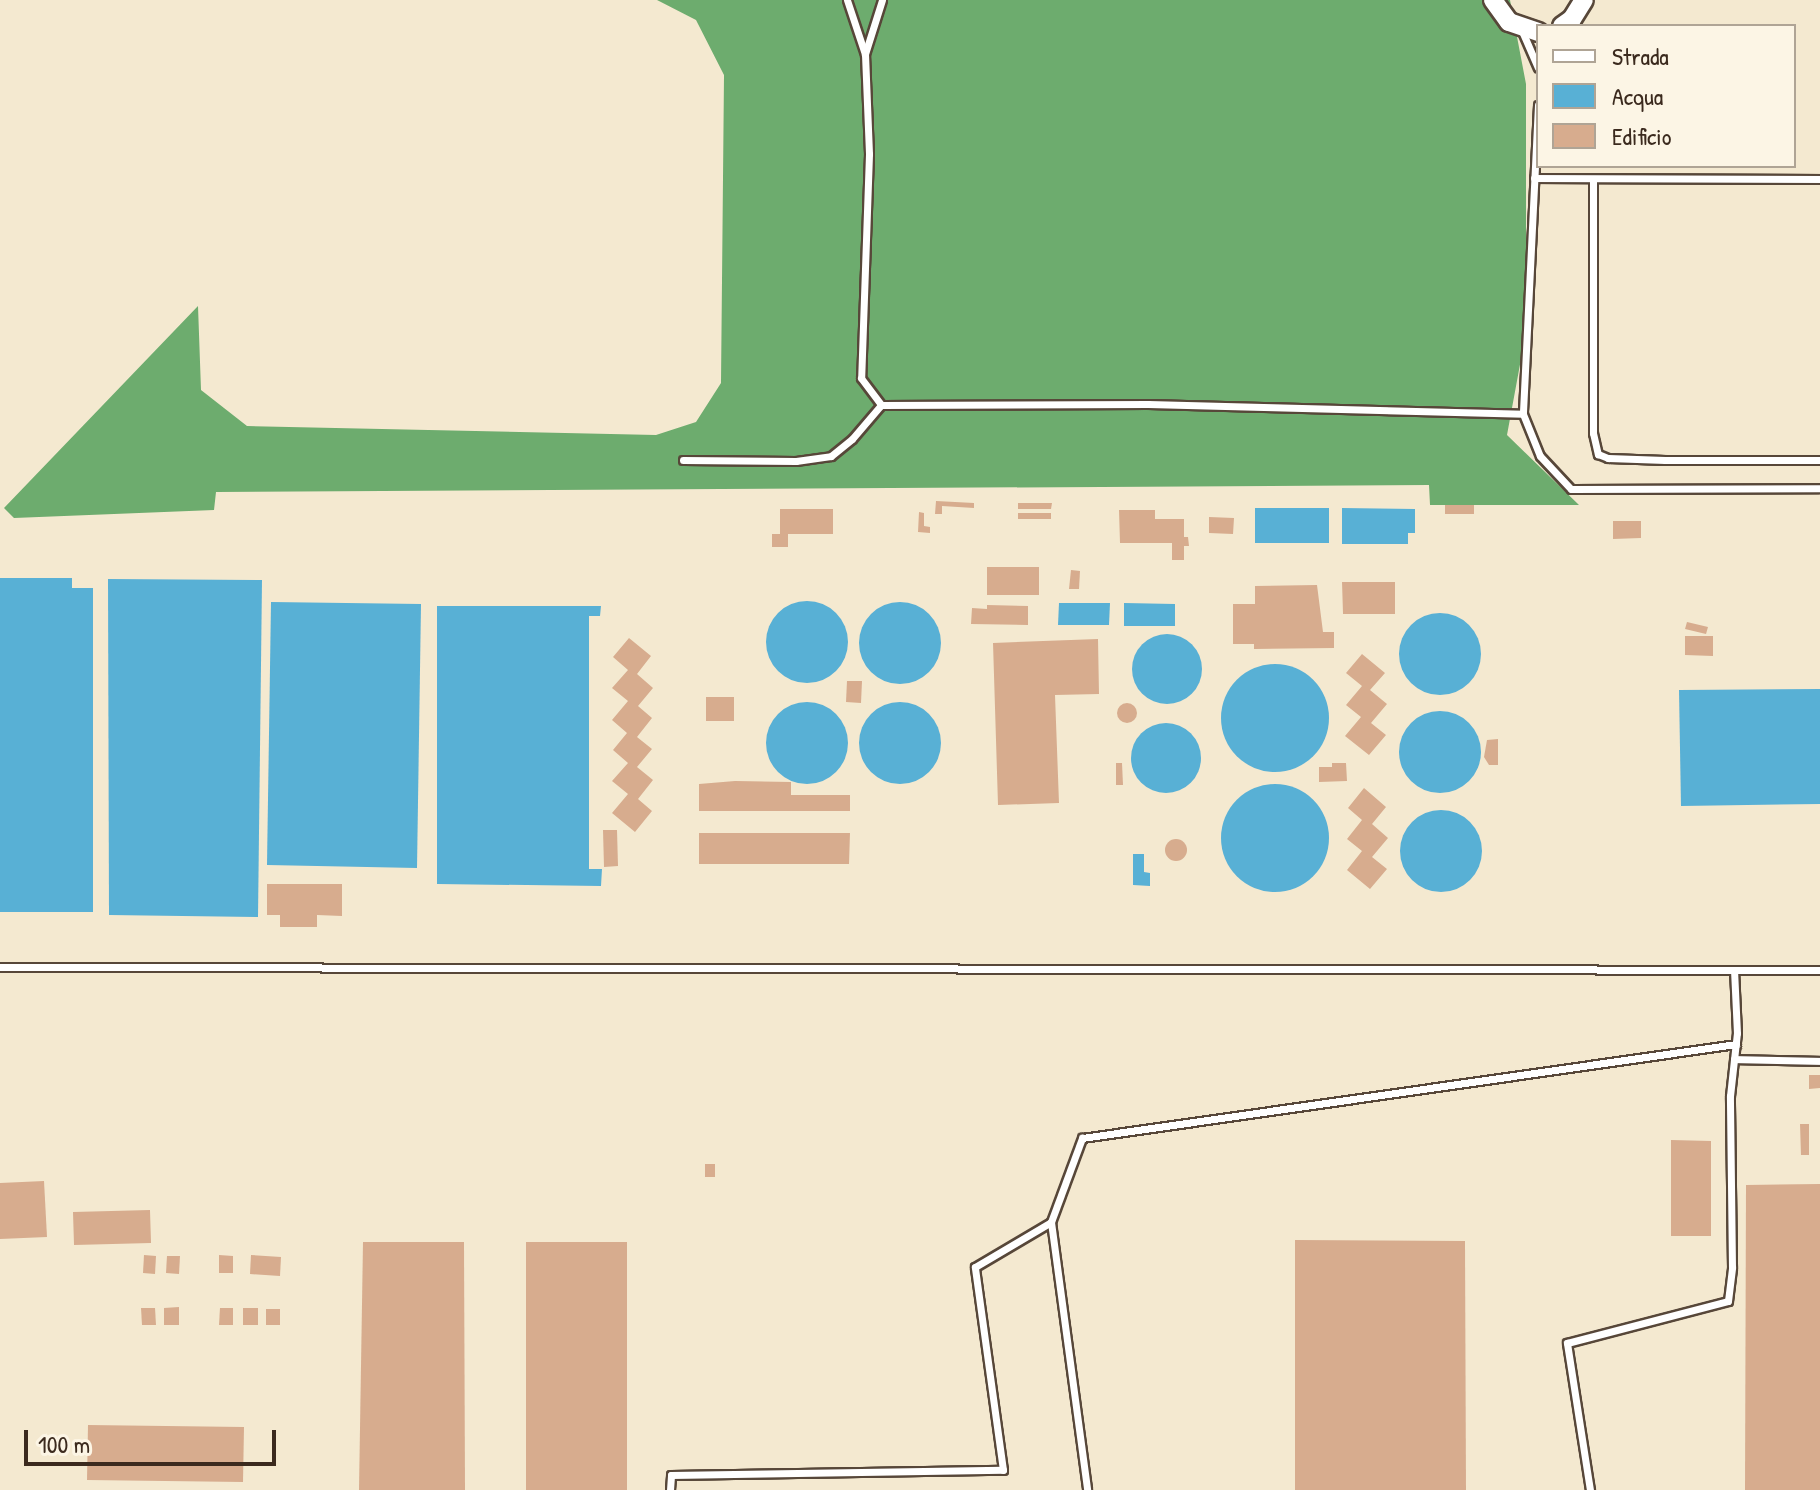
<!DOCTYPE html>
<html>
<head>
<meta charset="utf-8">
<style>
  body { margin:0 }
  #map { position:relative; width:1820px; height:1490px; overflow:hidden; background:#f4e9d0; font-family:"Patrick Hand",sans-serif }
  div>[style] { position:absolute }
  .forest>* { inset:0; background:#6dac6e }
  .water>* { inset:0; background:#58b0d5 }
  .round { border-radius:50% }
  .building>* { inset:0; background:#d7ac8e }
  .roads { filter:drop-shadow(2px 0 #574739) drop-shadow(-2px 0 #574739) drop-shadow(0 2px #574739) drop-shadow(0 -2px #574739) }
  .lane>* { height:7px; margin:-3.5px; padding:0 3.5px; transform-origin:3.5px; border-radius:3.5px; background:#fff }
  .secondary>* { height:18px; margin:-9px; padding:0 9px; transform-origin:9px; border-radius:9px; background:#fff }
  span { translate:-50% -50%; white-space:nowrap; text-align:center; line-height:1.15; -webkit-text-stroke:8px #fcf5e5; paint-order:stroke }
  .legend { position:absolute; left:1536px; top:24px; width:260px; height:144px; box-sizing:border-box; background:#fcf5e5; border:2px solid #afa495; margin:0; padding:10px 14px; list-style:none; font-size:24px; color:#3b2a1e }
  .legend li { display:flex; align-items:center; gap:16px; height:40px }
  .legend b { width:40px; border:2px solid #afa495 }
  .scale { position:absolute; left:24px; top:1430px; width:252px; height:36px; box-sizing:border-box; border:4px solid #3b2a1e; border-top:0; padding-left:10px; font-size:24px; line-height:28px; white-space:nowrap; color:#3b2a1e; -webkit-text-stroke:6px #fcf5e5; paint-order:stroke }
</style>
</head>
<body>
<div id="map">
  <div class="forest">
    <div style="clip-path:polygon(657px 0,1510px 0,1526px 84px,1526px 332px,1507px 435px,1579px 505px,1430px 505px,1429px 485px,216px 492px,214px 510px,14px 518px,4px 508px,198px 306px,201px 390px,247px 426px,656px 435px,696px 422px,721px 383px,724px 75px,696px 20px)"></div>
  </div>
  <div class="water">
    <div style="clip-path:polygon(1255px 508px,1329px 508px,1329px 543px,1255px 543px)"></div>
    <div style="clip-path:polygon(1342px 508px,1415px 509px,1415px 533px,1408px 533px,1408px 544px,1342px 544px)"></div>
    <div style="clip-path:polygon(0 578px,72px 578px,72px 588px,93px 588px,93px 912px,0 912px)"></div>
    <div style="clip-path:polygon(108px 579px,262px 580px,258px 917px,109px 915px)"></div>
    <div class="round" style="left:766px;top:601px;width:82px;height:82px"></div>
    <div style="clip-path:polygon(271px 602px,421px 604px,417px 868px,267px 865px)"></div>
    <div class="round" style="left:859px;top:602px;width:82px;height:82px"></div>
    <div style="clip-path:polygon(1059px 603px,1110px 603px,1109px 625px,1058px 625px)"></div>
    <div style="clip-path:polygon(1124px 603px,1175px 604px,1175px 626px,1124px 626px)"></div>
    <div style="clip-path:polygon(437px 606px,601px 606px,600px 616px,589px 616px,589px 869px,602px 869px,601px 886px,437px 884px)"></div>
    <div class="round" style="left:1399px;top:613px;width:82px;height:82px"></div>
    <div class="round" style="left:1132px;top:634px;width:70px;height:70px"></div>
    <div class="round" style="left:1221px;top:664px;width:108px;height:108px"></div>
    <div style="clip-path:polygon(1820px 689px,1820px 804px,1681px 806px,1679px 690px)"></div>
    <div class="round" style="left:766px;top:702px;width:82px;height:82px"></div>
    <div class="round" style="left:859px;top:702px;width:82px;height:82px"></div>
    <div class="round" style="left:1399px;top:711px;width:82px;height:82px"></div>
    <div class="round" style="left:1131px;top:723px;width:70px;height:70px"></div>
    <div class="round" style="left:1221px;top:784px;width:108px;height:108px"></div>
    <div class="round" style="left:1400px;top:810px;width:82px;height:82px"></div>
    <div style="clip-path:polygon(1133px 854px,1144px 854px,1144px 872px,1150px 873px,1150px 886px,1133px 885px)"></div>
  </div>
  <div class="building">
    <div style="clip-path:polygon(936px 501px,974px 503px,974px 508px,942px 506px,942px 514px,935px 514px)"></div>
    <div style="clip-path:polygon(1018px 503px,1052px 503px,1051px 509px,1018px 509px)"></div>
    <div style="clip-path:polygon(1445px 505px,1474px 505px,1474px 514px,1445px 514px)"></div>
    <div style="clip-path:polygon(780px 509px,833px 509px,833px 534px,788px 534px,788px 547px,772px 547px,772px 534px,780px 534px)"></div>
    <div style="clip-path:polygon(1119px 510px,1155px 510px,1155px 519px,1184px 519px,1184px 537px,1188px 537px,1189px 546px,1184px 546px,1184px 560px,1172px 560px,1172px 543px,1120px 543px)"></div>
    <div style="clip-path:polygon(919px 512px,924px 513px,924px 526px,930px 527px,930px 533px,918px 532px)"></div>
    <div style="clip-path:polygon(1018px 513px,1051px 513px,1051px 519px,1018px 519px)"></div>
    <div style="clip-path:polygon(1209px 517px,1234px 518px,1233px 534px,1209px 533px)"></div>
    <div style="clip-path:polygon(1613px 521px,1641px 521px,1641px 538px,1613px 539px)"></div>
    <div style="clip-path:polygon(987px 567px,1039px 567px,1039px 595px,987px 595px)"></div>
    <div style="clip-path:polygon(1071px 570px,1080px 571px,1079px 589px,1069px 589px)"></div>
    <div style="clip-path:polygon(1342px 582px,1395px 582px,1395px 614px,1343px 614px)"></div>
    <div style="clip-path:polygon(1317px 585px,1323px 632px,1334px 632px,1334px 648px,1254px 649px,1254px 644px,1233px 644px,1233px 604px,1255px 604px,1255px 586px)"></div>
    <div style="clip-path:polygon(987px 605px,1028px 606px,1028px 625px,971px 624px,972px 608px,987px 609px)"></div>
    <div style="clip-path:polygon(1687px 622px,1708px 627px,1706px 634px,1685px 629px)"></div>
    <div style="clip-path:polygon(1685px 636px,1713px 636px,1713px 656px,1685px 655px)"></div>
    <div style="clip-path:polygon(629px 638px,651px 656px,637px 674px,653px 688px,638px 706px,652px 718px,637px 737px,652px 749px,637px 767px,653px 780px,638px 799px,652px 811px,635px 832px,612px 813px,628px 794px,612px 781px,628px 763px,613px 750px,627px 733px,612px 720px,628px 701px,612px 688px,628px 670px,613px 657px)"></div>
    <div style="clip-path:polygon(1098px 639px,1099px 694px,1055px 695px,1059px 803px,998px 805px,993px 643px)"></div>
    <div style="clip-path:polygon(1362px 654px,1385px 673px,1370px 690px,1387px 704px,1371px 723px,1386px 735px,1369px 755px,1345px 736px,1361px 717px,1346px 705px,1362px 686px,1346px 673px)"></div>
    <div style="clip-path:polygon(847px 681px,862px 681px,861px 703px,846px 702px)"></div>
    <div style="clip-path:polygon(706px 697px,734px 697px,734px 721px,706px 721px)"></div>
    <div class="round" style="left:1117px;top:703px;width:20px;height:20px"></div>
    <div style="clip-path:polygon(1498px 739px,1498px 765px,1489px 765px,1484px 757px,1487px 740px)"></div>
    <div style="clip-path:polygon(1116px 763px,1122px 763px,1123px 785px,1116px 785px)"></div>
    <div style="clip-path:polygon(1332px 763px,1346px 763px,1347px 781px,1319px 782px,1319px 767px,1332px 767px)"></div>
    <div style="clip-path:polygon(735px 781px,791px 782px,791px 795px,850px 795px,850px 811px,699px 811px,699px 784px)"></div>
    <div style="clip-path:polygon(1364px 788px,1386px 807px,1372px 824px,1388px 838px,1372px 857px,1387px 869px,1370px 889px,1347px 870px,1362px 851px,1347px 839px,1362px 820px,1348px 808px)"></div>
    <div style="clip-path:polygon(603px 830px,617px 830px,618px 866px,604px 867px)"></div>
    <div style="clip-path:polygon(699px 833px,850px 833px,849px 864px,699px 864px)"></div>
    <div class="round" style="left:1165px;top:839px;width:22px;height:22px"></div>
    <div style="clip-path:polygon(267px 884px,342px 884px,342px 916px,317px 915px,317px 927px,280px 927px,280px 915px,267px 915px)"></div>
    <div style="clip-path:polygon(1809px 1075px,1820px 1075px,1820px 1088px,1809px 1089px)"></div>
    <div style="clip-path:polygon(1800px 1124px,1809px 1124px,1809px 1155px,1801px 1155px)"></div>
    <div style="clip-path:polygon(1671px 1140px,1711px 1141px,1711px 1236px,1671px 1236px)"></div>
    <div style="clip-path:polygon(705px 1164px,715px 1164px,715px 1177px,705px 1177px)"></div>
    <div style="clip-path:polygon(44px 1181px,47px 1237px,0 1239px,0 1183px)"></div>
    <div style="clip-path:polygon(1820px 1184px,1820px 1490px,1745px 1490px,1746px 1185px)"></div>
    <div style="clip-path:polygon(150px 1210px,151px 1243px,74px 1245px,73px 1212px)"></div>
    <div style="clip-path:polygon(1295px 1240px,1465px 1241px,1466px 1490px,1295px 1490px)"></div>
    <div style="clip-path:polygon(363px 1242px,464px 1242px,465px 1490px,359px 1490px)"></div>
    <div style="clip-path:polygon(526px 1242px,627px 1242px,627px 1490px,526px 1490px)"></div>
    <div style="clip-path:polygon(144px 1255px,156px 1256px,155px 1274px,143px 1273px)"></div>
    <div style="clip-path:polygon(219px 1255px,233px 1256px,233px 1273px,219px 1273px)"></div>
    <div style="clip-path:polygon(251px 1255px,281px 1257px,280px 1276px,250px 1274px)"></div>
    <div style="clip-path:polygon(167px 1256px,180px 1256px,179px 1274px,166px 1273px)"></div>
    <div style="clip-path:polygon(179px 1307px,179px 1325px,164px 1325px,164px 1308px)"></div>
    <div style="clip-path:polygon(141px 1308px,155px 1308px,156px 1325px,142px 1325px)"></div>
    <div style="clip-path:polygon(220px 1308px,233px 1308px,233px 1325px,219px 1325px)"></div>
    <div style="clip-path:polygon(243px 1308px,258px 1308px,258px 1325px,243px 1325px)"></div>
    <div style="clip-path:polygon(266px 1309px,280px 1309px,280px 1325px,266px 1325px)"></div>
    <div style="clip-path:polygon(88px 1425px,244px 1427px,243px 1482px,87px 1480px)"></div>
  </div>
  <div class="roads">
    <div class="lane">
      <div style="left:847px;top:0;width:57px;rotate:71.6deg"></div>
      <div style="left:882px;top:0;width:57px;rotate:107.5deg"></div>
      <div style="left:865px;top:54px;width:100px;rotate:87.7deg"></div>
      <div style="left:869px;top:154px;width:224px;rotate:92deg"></div>
      <div style="left:861px;top:378px;width:34px;rotate:53deg"></div>
      <div style="left:881px;top:405px;width:267px;rotate:-0.2deg"></div>
      <div style="left:1148px;top:404px;width:375px;rotate:1.5deg"></div>
      <div style="left:1522px;top:31px;width:40px;rotate:66.6deg"></div>
      <div style="left:1538px;top:105px;width:309px;rotate:92.8deg"></div>
      <div style="left:1523px;top:414px;width:45px;rotate:68deg"></div>
      <div style="left:1540px;top:456px;width:45px;rotate:46.8deg"></div>
      <div style="left:1571px;top:489px;width:249px;rotate:-0.2deg"></div>
      <div style="left:1534px;top:178px;width:286px;rotate:0.2deg"></div>
      <div style="left:1593px;top:179px;width:254px;rotate:90deg"></div>
      <div style="left:1593px;top:433px;width:22px;rotate:77deg"></div>
      <div style="left:1598px;top:454px;width:11px;rotate:22deg"></div>
      <div style="left:1608px;top:458px;width:57px;rotate:2deg"></div>
      <div style="left:1665px;top:460px;width:155px"></div>
      <div style="left:683px;top:460px;width:113px;rotate:0.5deg"></div>
      <div style="left:796px;top:461px;width:35px;rotate:-8deg"></div>
      <div style="left:831px;top:456px;width:27px;rotate:-39deg"></div>
      <div style="left:852px;top:439px;width:45px;rotate:-49.5deg"></div>
      <div style="left:0;top:967px;width:1820px;rotate:0.09deg"></div>
      <div style="left:1734px;top:1059px;width:86px;rotate:1.3deg"></div>
      <div style="left:1051px;top:1222px;width:90px;rotate:-69.7deg"></div>
      <div style="left:1082px;top:1138px;width:661px;rotate:-8.18deg"></div>
      <div style="left:670px;top:1490px;width:15px;rotate:-86deg"></div>
      <div style="left:671px;top:1475px;width:332px;rotate:-0.9deg"></div>
      <div style="left:1003px;top:1470px;width:205px;rotate:-97.9deg"></div>
      <div style="left:975px;top:1267px;width:88px;rotate:-30.6deg"></div>
      <div style="left:1051px;top:1222px;width:270px;rotate:82.3deg"></div>
      <div style="left:1590px;top:1490px;width:149px;rotate:-98.9deg"></div>
      <div style="left:1567px;top:1343px;width:166px;rotate:-14.6deg"></div>
      <div style="left:1728px;top:1301px;width:34px;rotate:-83deg"></div>
      <div style="left:1732px;top:1267px;width:171px;rotate:-90.7deg"></div>
      <div style="left:1730px;top:1096px;width:63px;rotate:-83.7deg"></div>
      <div style="left:1737px;top:1033px;width:63px;rotate:-92.7deg"></div>
    </div>
    <div class="secondary">
      <div style="left:1493px;top:0;width:27px;rotate:54deg"></div>
      <div style="left:1509px;top:22px;width:31px;rotate:19deg"></div>
      <div style="left:1562px;top:26px;width:12px;rotate:-35deg"></div>
      <div style="left:1572px;top:19px;width:22px;rotate:-58deg"></div>
    </div>
  </div>
  <ul class="legend">
  <li><b style="height:10px;background:#fff"></b>Strada</li>
  <li><b style="height:22px;background:#58b0d5"></b>Acqua</li>
  <li><b style="height:22px;background:#d7ac8e"></b>Edificio</li>
  </ul>
  <div class="scale">100 m</div>
</div>
</body>
</html>
